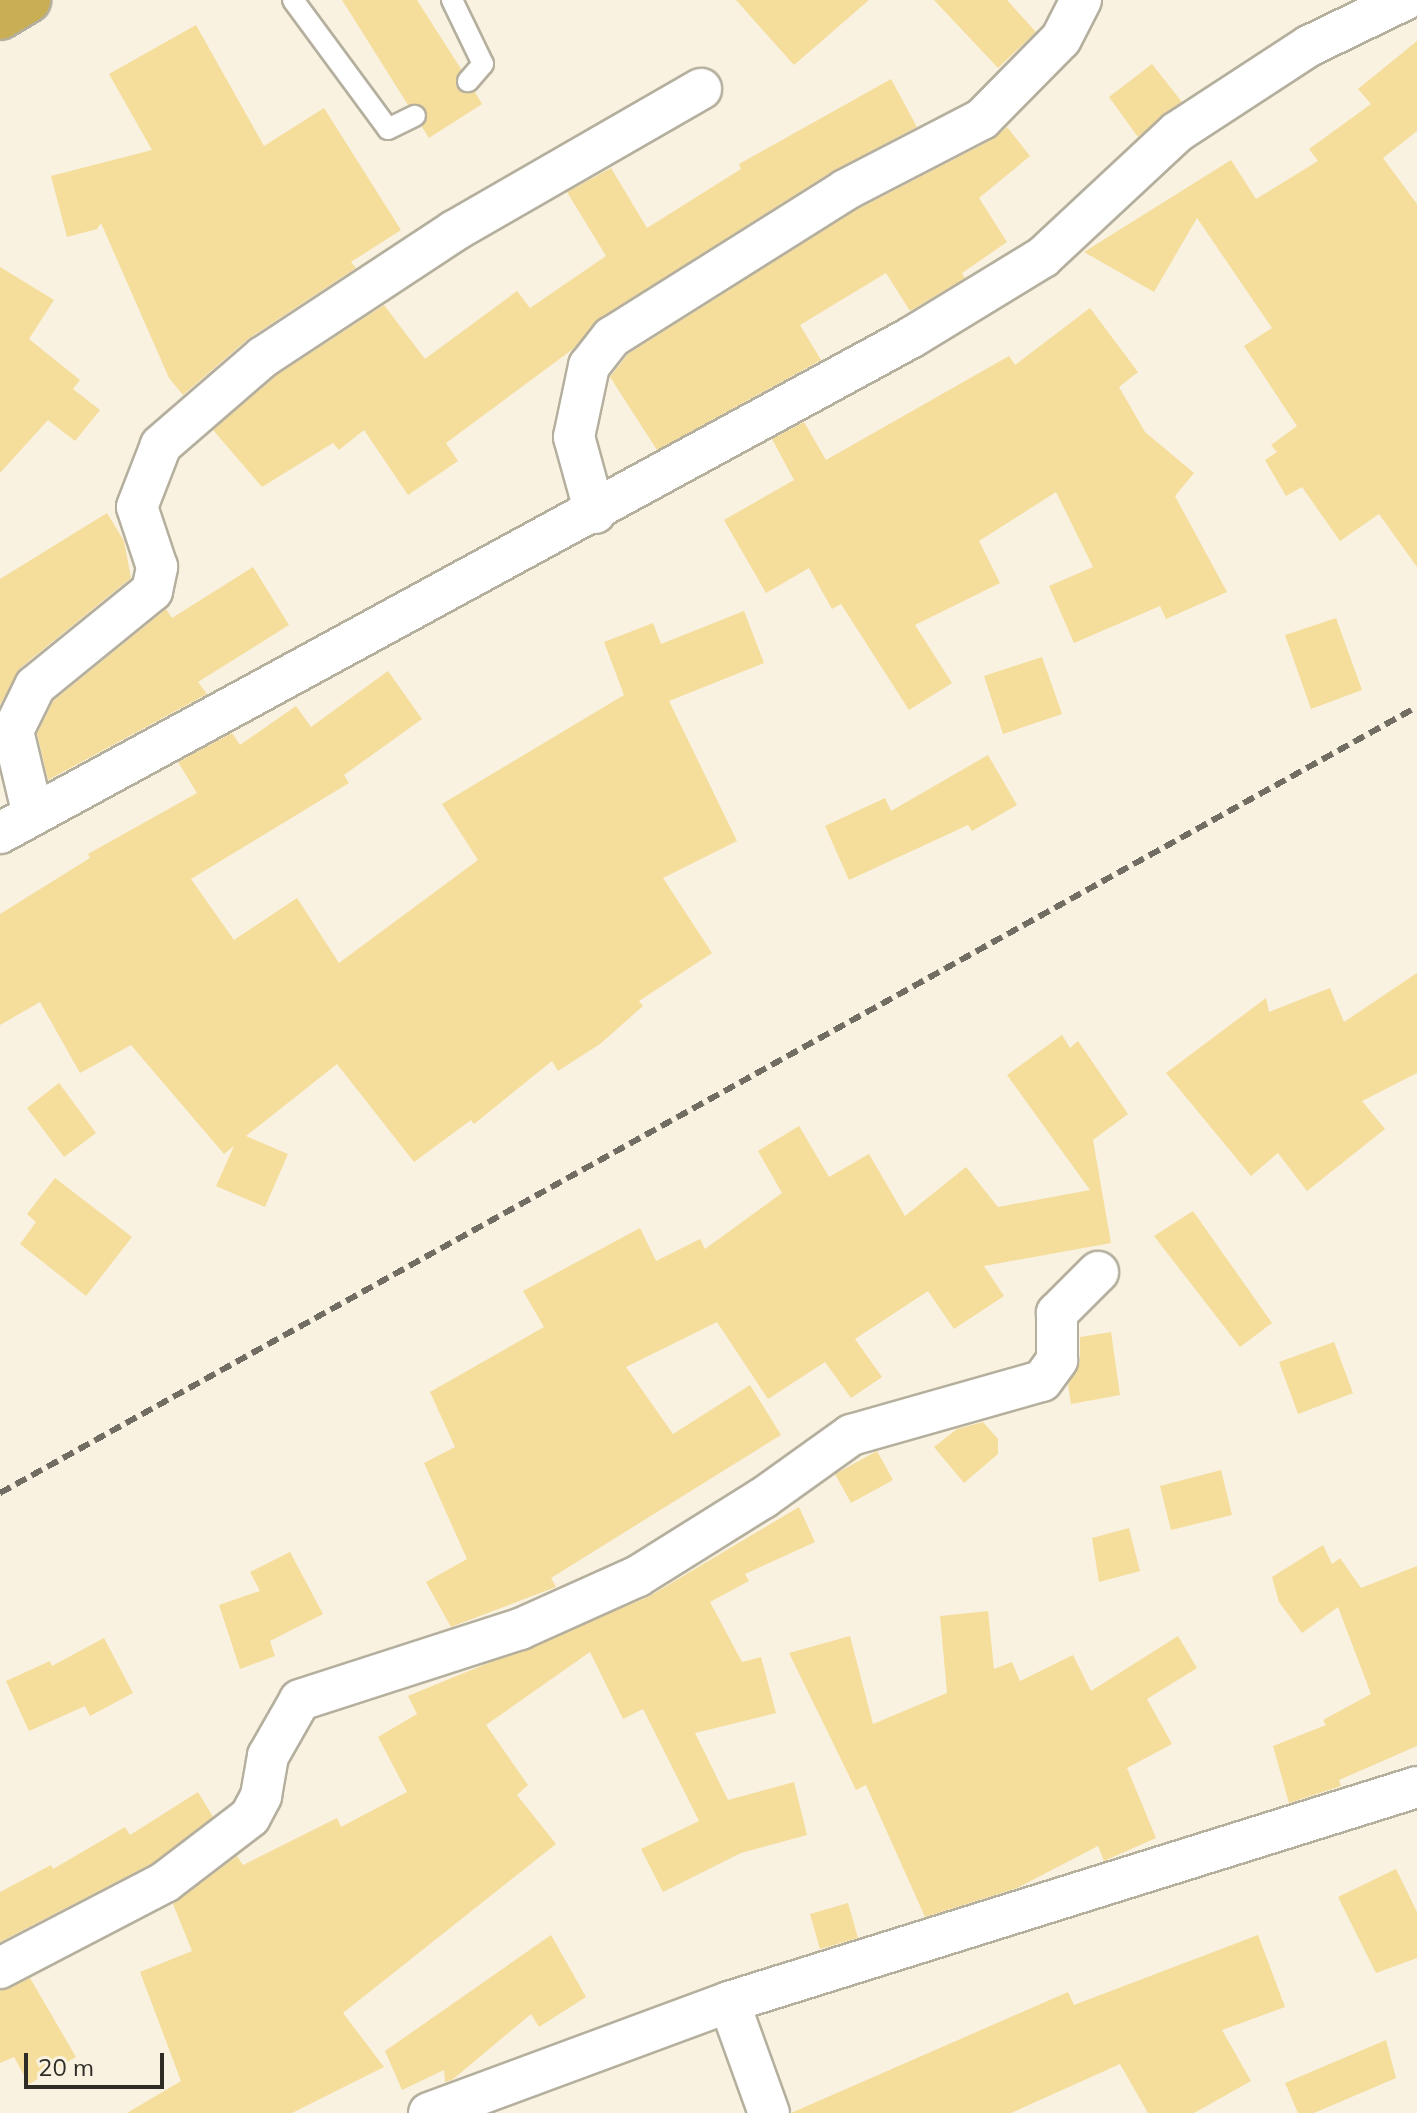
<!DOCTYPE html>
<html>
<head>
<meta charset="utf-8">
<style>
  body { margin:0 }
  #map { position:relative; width:1417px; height:2113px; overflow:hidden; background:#f9f2e1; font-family:Mulish,sans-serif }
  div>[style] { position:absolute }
  .building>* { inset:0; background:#f5dd9c }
  .roads { filter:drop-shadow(2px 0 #b5af9e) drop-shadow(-2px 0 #b5af9e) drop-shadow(0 2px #b5af9e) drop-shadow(0 -2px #b5af9e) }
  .service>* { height:20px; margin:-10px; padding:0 10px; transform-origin:10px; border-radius:10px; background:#fff }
  .minor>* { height:40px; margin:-20px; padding:0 20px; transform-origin:20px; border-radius:20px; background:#fff }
  .trunk>* { height:44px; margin:-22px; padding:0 22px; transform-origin:22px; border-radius:22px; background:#caae54 }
  .rail>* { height:6px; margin-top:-3px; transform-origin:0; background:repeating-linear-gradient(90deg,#716d63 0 12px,transparent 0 18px) }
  span { translate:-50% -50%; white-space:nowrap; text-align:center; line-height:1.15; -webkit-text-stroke:6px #f9f2e1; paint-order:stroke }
  .scale { position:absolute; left:24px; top:2053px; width:140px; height:36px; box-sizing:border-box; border:4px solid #2e2c25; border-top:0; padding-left:10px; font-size:24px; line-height:28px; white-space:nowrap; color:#2e2c25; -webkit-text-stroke:6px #f9f2e1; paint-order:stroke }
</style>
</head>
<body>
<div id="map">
  <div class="building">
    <div style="clip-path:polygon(342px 0,417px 0,461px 69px,456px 86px,465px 93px,475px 92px,482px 104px,429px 138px,422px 127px,426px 110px,408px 105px)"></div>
    <div style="clip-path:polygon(736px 0,869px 0,794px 65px)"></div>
    <div style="clip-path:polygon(934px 0,1007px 0,1036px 32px,998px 68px)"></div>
    <div style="clip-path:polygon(196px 25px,264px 146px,324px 108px,401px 230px,351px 262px,356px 268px,248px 339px,183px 395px,169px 378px,101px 223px,97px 229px,67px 237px,51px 176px,152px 150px,109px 74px)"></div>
    <div style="clip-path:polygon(1417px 41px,1417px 131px,1383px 158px,1417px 204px,1417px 567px,1379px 514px,1340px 541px,1302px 487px,1286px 496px,1265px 460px,1277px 452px,1271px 445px,1297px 426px,1244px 346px,1272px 328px,1197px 218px,1154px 292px,1084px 252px,1231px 160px,1256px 199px,1318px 161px,1309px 149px,1371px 104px,1358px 89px)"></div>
    <div style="clip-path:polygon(1152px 64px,1182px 102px,1138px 137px,1109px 97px)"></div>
    <div style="clip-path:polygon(891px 79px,917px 127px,833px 171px,600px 318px,573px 349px,446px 443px,458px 461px,408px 495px,364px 430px,339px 450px,333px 443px,262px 487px,213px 430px,277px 375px,384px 305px,425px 359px,517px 291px,530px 308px,606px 256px,567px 192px,611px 168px,647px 228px,741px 169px,739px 164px)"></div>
    <div style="clip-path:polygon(1007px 127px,1030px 156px,979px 198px,1007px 242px,962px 273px,965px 278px,910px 311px,886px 273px,800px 325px,821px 360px,657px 450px,610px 377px,628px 354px,856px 210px,993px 139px)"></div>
    <div style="clip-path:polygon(0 267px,54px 300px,29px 339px,80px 380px,73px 389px,100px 410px,75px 441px,48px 420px,0 473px)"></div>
    <div style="clip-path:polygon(1090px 308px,1138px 372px,1119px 387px,1145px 432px,1194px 473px,1175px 496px,1227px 592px,1166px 619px,1160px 606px,1074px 643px,1049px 586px,1093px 567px,1056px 492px,979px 541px,1000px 583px,915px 625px,952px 683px,909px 710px,841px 604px,832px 609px,809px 568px,766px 593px,724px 520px,794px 480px,772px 439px,804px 422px,826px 460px,1009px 356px,1015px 365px)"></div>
    <div style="clip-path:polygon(107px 513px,124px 541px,131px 578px,20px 668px,0 705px,0 579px)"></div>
    <div style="clip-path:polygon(253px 567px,289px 625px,198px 682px,207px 694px,48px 780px,37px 734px,53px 701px,166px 609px,172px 618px)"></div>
    <div style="clip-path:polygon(744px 611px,764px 663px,669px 701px,737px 841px,663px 878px,712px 953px,639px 1001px,643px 1006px,600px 1044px,558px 1071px,552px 1061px,474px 1124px,471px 1120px,414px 1162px,337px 1064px,246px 1136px,288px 1154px,265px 1207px,216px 1186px,234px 1146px,224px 1154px,131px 1045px,80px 1073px,40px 1002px,0 1025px,0 914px,90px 858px,88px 854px,197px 793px,178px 762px,232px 733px,240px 745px,296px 706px,311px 727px,388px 671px,422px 719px,344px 775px,349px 783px,191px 879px,234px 940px,297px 898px,339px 963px,478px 860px,442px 804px,624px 695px,604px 642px,653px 623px,661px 644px)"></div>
    <div style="clip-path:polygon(1336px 618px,1362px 690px,1311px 709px,1285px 635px)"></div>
    <div style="clip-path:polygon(1042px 657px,1062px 714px,1003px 734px,984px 676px)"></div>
    <div style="clip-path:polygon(988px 755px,1017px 805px,972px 831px,968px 825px,849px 880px,825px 826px,885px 798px,891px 811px)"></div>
    <div style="clip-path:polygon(1417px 973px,1417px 1073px,1362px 1101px,1385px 1129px,1307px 1191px,1278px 1153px,1251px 1176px,1166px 1073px,1266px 998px,1269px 1012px,1330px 988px,1344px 1022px)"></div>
    <div style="clip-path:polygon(1062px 1035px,1070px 1048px,1078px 1041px,1128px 1114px,1093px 1140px,1111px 1243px,984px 1266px,1004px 1296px,954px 1329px,928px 1291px,855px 1339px,882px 1377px,851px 1398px,825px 1362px,768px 1399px,717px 1322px,626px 1367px,673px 1434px,750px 1385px,781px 1435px,551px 1578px,556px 1587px,451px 1627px,426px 1582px,467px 1559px,424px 1463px,455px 1447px,430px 1392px,544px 1327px,523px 1291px,640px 1228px,656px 1261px,700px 1239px,705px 1249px,782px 1193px,758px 1151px,799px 1126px,829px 1177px,869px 1154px,905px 1216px,966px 1167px,998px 1207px,1090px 1190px,1007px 1075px)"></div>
    <div style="clip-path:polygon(59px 1083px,96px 1133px,64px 1157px,27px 1108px)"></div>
    <div style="clip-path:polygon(55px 1178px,132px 1237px,86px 1296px,20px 1244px,36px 1222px,27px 1214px)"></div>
    <div style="clip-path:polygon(1193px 1211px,1272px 1323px,1240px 1347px,1154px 1236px)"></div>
    <div style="clip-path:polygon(1111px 1332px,1120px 1395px,1071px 1404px,1068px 1385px,1080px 1361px,1080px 1337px)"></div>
    <div style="clip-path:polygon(1334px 1342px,1353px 1393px,1298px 1414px,1279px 1362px)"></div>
    <div style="clip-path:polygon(983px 1422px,998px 1439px,998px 1454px,964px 1483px,934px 1447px,957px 1429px)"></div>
    <div style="clip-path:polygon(877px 1451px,893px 1480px,851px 1503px,835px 1474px)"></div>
    <div style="clip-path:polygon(1221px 1470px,1232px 1515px,1171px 1530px,1160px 1486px)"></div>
    <div style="clip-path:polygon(799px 1507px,815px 1542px,745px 1574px,749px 1581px,710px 1602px,742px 1662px,761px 1657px,776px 1713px,695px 1733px,728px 1800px,794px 1782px,807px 1835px,741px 1853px,663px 1892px,641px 1849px,699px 1821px,643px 1709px,623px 1719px,590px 1652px,486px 1725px,528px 1785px,517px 1795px,556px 1844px,343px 2013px,384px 2067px,292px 2113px,127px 2113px,181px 2081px,140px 1972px,192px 1951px,173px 1904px,237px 1856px,243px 1865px,337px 1818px,341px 1827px,407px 1792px,378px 1737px,417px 1714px,408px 1696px,648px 1597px)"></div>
    <div style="clip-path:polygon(1129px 1528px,1140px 1571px,1099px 1582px,1092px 1538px)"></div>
    <div style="clip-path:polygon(1323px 1545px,1332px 1564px,1340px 1558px,1361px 1588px,1417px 1566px,1417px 1746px,1339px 1780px,1341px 1786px,1289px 1803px,1273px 1746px,1326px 1725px,1323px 1720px,1371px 1694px,1338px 1607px,1302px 1633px,1279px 1602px,1272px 1577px)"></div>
    <div style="clip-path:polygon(290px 1552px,323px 1614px,270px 1641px,275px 1656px,240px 1669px,219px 1605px,260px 1591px,250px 1572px)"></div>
    <div style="clip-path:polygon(988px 1611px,994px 1669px,1012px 1662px,1020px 1681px,1073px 1655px,1091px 1691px,1178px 1636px,1197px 1668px,1147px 1699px,1172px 1744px,1127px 1768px,1156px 1838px,1104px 1861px,1098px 1846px,1017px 1888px,925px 1917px,866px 1785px,856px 1790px,789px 1653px,850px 1636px,873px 1724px,947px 1693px,940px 1616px)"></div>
    <div style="clip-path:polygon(104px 1638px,133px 1693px,90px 1716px,85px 1706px,29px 1731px,6px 1681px,50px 1661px,52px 1666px)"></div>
    <div style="clip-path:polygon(198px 1792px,213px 1817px,153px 1863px,0 1942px,0 1892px,51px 1865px,53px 1869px,125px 1827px,130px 1835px)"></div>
    <div style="clip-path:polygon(1396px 1869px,1417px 1912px,1417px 1958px,1376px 1973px,1338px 1897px)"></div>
    <div style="clip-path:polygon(848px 1903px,858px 1938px,820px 1949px,810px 1914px)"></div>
    <div style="clip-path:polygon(551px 1935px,586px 1997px,539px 2027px,531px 2014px,452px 2080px,445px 2082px,444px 2070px,402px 2090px,385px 2051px)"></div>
    <div style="clip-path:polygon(1258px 1935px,1285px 2007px,1222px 2030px,1251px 2081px,1194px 2113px,1148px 2113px,1120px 2064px,1011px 2113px,791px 2113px,1068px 1992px,1074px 2005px)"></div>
    <div style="clip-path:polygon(30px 1978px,76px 2057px,29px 2084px,14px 2057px,0 2063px,0 1991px)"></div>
    <div style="clip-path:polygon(1386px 2040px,1396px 2078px,1314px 2113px,1298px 2113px,1285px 2083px)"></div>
  </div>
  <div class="roads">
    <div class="service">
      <div style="left:293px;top:0;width:160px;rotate:53.6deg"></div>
      <div style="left:388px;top:129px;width:30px;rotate:-26deg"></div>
      <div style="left:452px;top:0;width:71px;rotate:64.2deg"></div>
      <div style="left:483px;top:64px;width:23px;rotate:131deg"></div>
    </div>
    <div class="minor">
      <div style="left:595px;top:513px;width:79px;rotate:-105.4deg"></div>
      <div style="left:574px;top:437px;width:73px;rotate:-78.1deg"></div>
      <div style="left:589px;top:366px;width:37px;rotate:-52deg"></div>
      <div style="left:612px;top:337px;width:275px;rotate:-32.2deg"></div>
      <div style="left:845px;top:190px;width:154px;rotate:-27.4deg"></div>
      <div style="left:982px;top:119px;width:112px;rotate:-45.4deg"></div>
      <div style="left:1061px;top:39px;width:44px;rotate:-62.9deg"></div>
      <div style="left:33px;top:815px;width:86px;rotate:-103.4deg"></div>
      <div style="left:13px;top:731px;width:50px;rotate:-63.9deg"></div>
      <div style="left:35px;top:686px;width:151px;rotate:-39.1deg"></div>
      <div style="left:152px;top:591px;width:25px;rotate:-78deg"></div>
      <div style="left:157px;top:567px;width:63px;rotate:-108.4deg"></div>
      <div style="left:137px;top:507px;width:66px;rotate:-68.8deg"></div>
      <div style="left:161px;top:445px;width:135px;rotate:-40.8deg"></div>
      <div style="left:263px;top:357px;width:229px;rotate:-33.4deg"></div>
      <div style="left:454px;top:231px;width:285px;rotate:-29.9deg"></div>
      <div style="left:0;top:833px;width:1038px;rotate:-28.54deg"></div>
      <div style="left:912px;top:337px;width:153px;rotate:-31.4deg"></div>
      <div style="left:1043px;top:257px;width:183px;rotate:-43deg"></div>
      <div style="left:1177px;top:132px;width:158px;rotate:-33.1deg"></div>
      <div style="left:1309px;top:46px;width:106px;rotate:-25.8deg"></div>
      <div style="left:0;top:1968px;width:186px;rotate:-27.5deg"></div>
      <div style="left:165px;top:1882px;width:107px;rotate:-37.4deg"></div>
      <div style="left:250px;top:1817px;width:24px;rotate:-62deg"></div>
      <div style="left:261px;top:1796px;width:41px;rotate:-80.1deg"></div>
      <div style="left:268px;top:1756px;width:64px;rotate:-60.3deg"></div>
      <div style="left:300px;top:1700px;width:231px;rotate:-17.9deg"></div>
      <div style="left:520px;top:1629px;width:129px;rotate:-24.2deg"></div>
      <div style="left:638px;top:1576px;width:147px;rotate:-32deg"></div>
      <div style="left:763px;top:1498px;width:108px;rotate:-35.6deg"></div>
      <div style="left:851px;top:1435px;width:198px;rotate:-15.8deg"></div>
      <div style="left:1042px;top:1381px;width:26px;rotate:-54deg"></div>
      <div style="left:1057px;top:1360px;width:47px;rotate:-90deg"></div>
      <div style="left:1057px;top:1313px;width:58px;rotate:-45deg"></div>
      <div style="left:729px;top:2002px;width:118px;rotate:70.2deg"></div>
      <div style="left:429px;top:2113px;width:320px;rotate:-20.3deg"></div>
      <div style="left:729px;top:2002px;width:721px;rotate:-17.35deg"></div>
    </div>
    <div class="trunk">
      <div style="left:0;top:17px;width:33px;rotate:-31deg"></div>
    </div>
  </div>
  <div class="rail">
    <div style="left:0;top:1493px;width:1620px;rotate:-29.02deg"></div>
  </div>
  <div class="scale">20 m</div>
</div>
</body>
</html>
